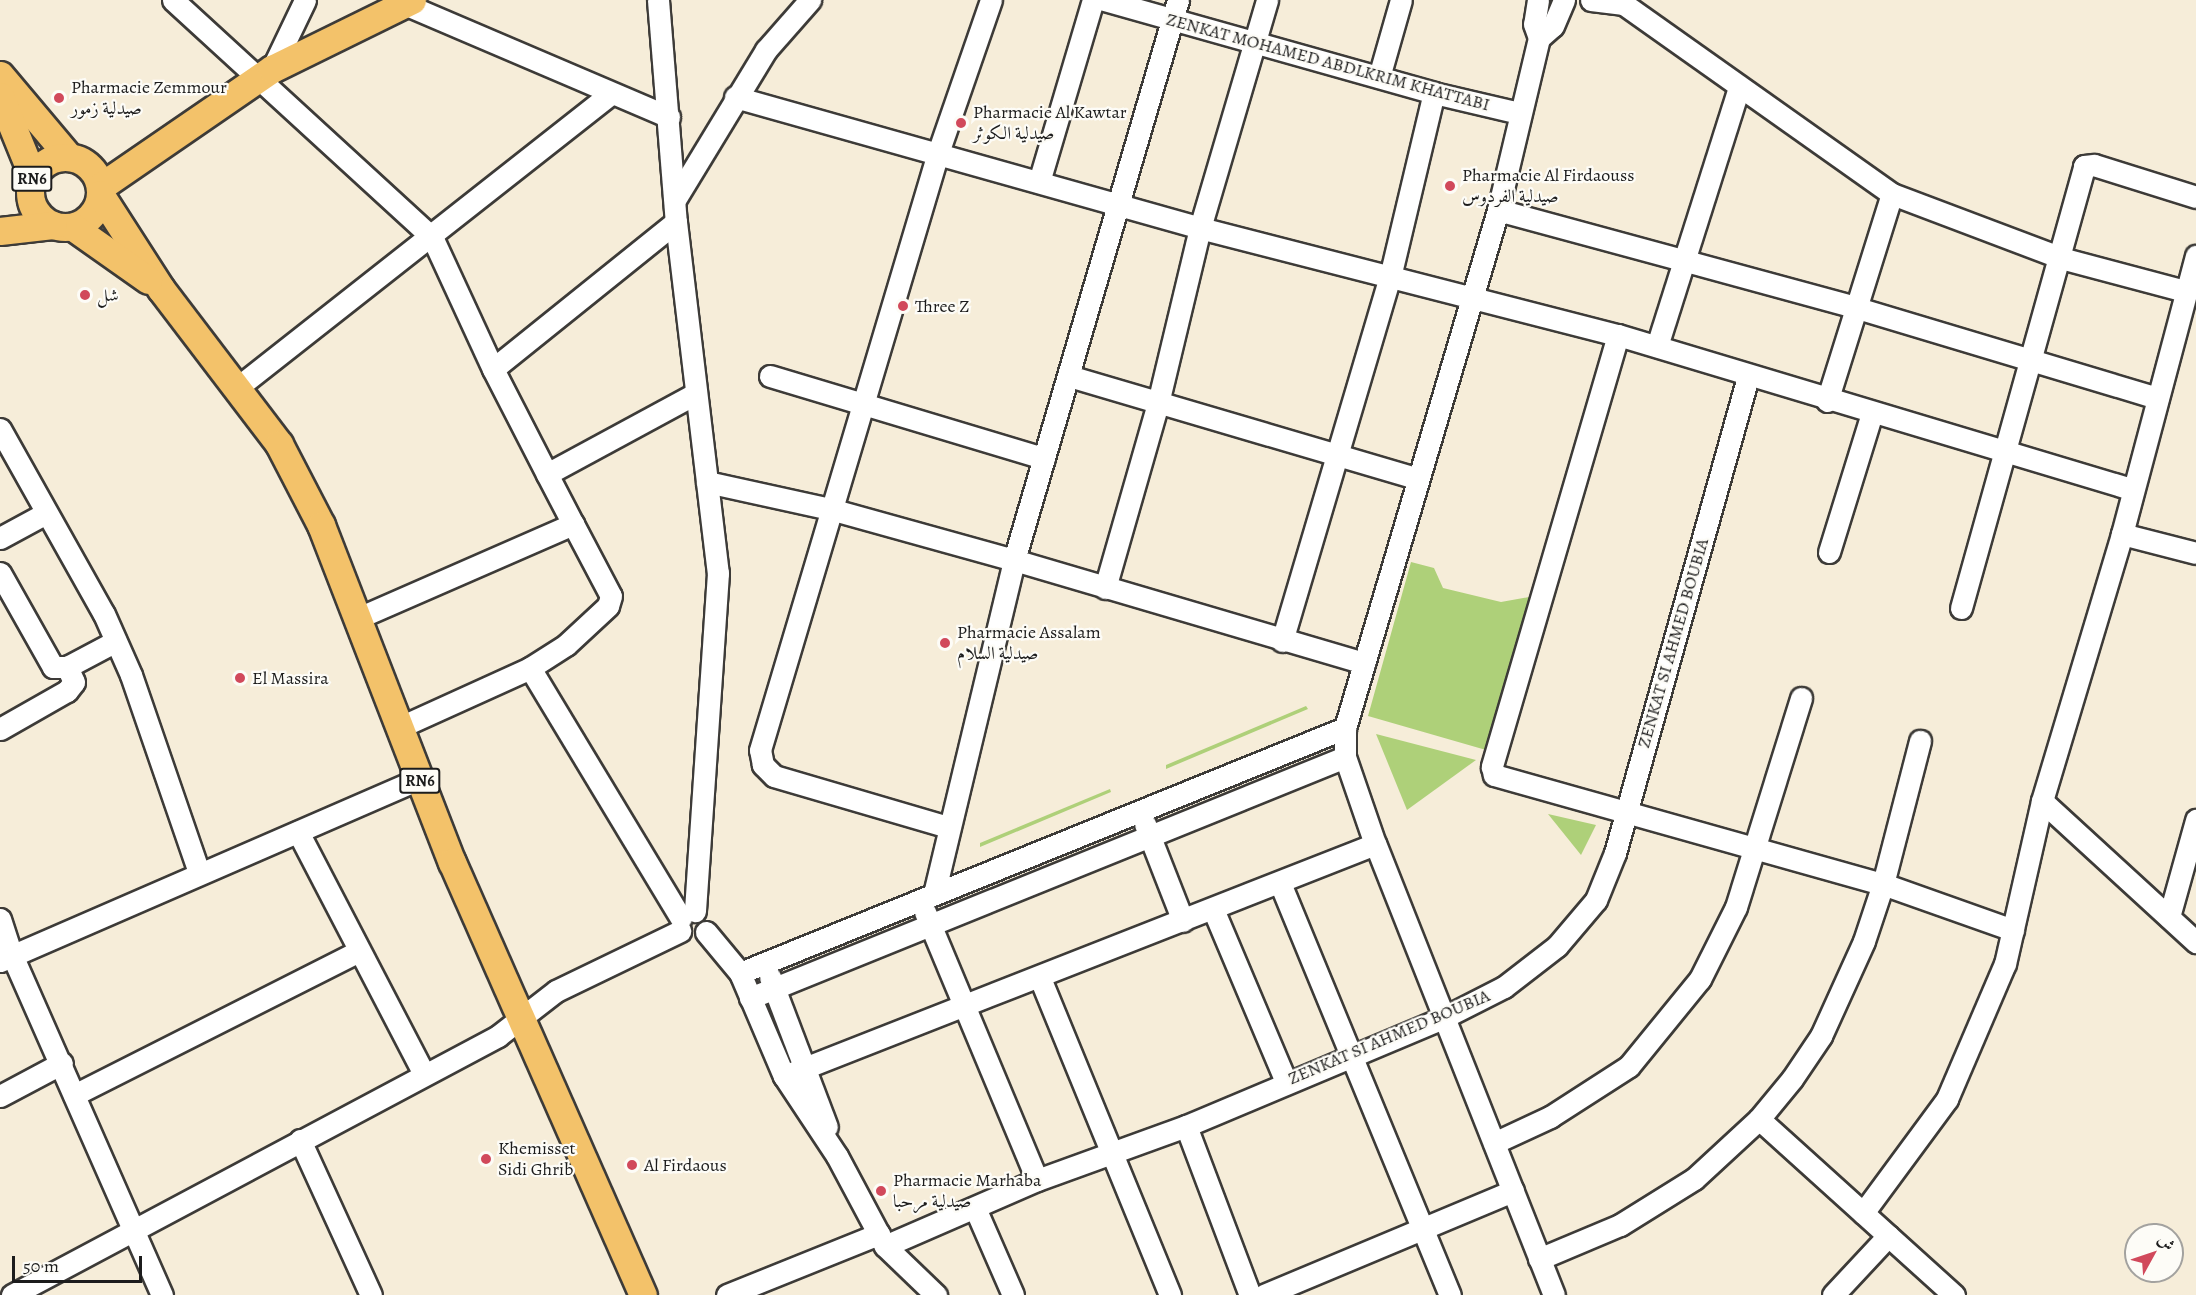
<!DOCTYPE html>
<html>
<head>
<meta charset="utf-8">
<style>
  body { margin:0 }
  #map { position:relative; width:2196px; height:1295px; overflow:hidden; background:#f6edd9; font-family:Alegreya,Amiri,serif }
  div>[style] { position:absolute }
  .green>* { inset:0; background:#aed079 }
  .roads { filter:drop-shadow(2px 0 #3d3b38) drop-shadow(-2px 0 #3d3b38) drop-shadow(0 2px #3d3b38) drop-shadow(0 -2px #3d3b38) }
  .minor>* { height:21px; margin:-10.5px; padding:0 10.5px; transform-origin:10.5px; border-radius:10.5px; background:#fff }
  .major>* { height:27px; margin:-13.5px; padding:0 13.5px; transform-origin:13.5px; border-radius:13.5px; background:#f3c26a }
  .major>.ring { margin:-13.5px; padding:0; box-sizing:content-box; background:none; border:27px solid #f3c26a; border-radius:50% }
  .dots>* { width:16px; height:16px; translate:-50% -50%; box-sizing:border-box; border:3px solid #fdfcf7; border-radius:50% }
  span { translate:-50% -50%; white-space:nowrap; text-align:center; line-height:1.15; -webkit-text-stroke:4.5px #fdfcf7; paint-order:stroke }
  .shield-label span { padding:2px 4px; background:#fdfcf7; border:2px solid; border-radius:4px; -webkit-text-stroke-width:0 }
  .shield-label { font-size:16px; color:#1c1c1c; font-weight:700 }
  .street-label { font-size:18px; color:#1c1c1c }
  .poi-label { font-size:18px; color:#1c1c1c }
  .left { translate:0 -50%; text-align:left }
  .north { position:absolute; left:2124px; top:1223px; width:60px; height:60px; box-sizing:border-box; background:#fdfcf7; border:2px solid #a3a29f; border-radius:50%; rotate:50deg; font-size:16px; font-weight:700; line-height:24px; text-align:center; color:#1c1c1c }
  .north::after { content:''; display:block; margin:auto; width:21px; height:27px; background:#d1495b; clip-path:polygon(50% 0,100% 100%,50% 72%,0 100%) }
  .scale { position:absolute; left:12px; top:1256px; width:130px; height:27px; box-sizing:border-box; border:3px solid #1c1c1c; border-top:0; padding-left:8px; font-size:18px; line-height:21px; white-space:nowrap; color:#1c1c1c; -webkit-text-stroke:4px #fdfcf7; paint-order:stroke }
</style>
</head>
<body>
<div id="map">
  <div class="green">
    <div style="clip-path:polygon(1411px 562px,1434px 568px,1443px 588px,1501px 602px,1529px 597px,1486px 750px,1368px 716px)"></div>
    <div style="clip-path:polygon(1306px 706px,1308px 709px,1166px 769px,1166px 765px)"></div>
    <div style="clip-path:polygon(1376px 734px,1476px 760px,1407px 810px)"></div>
    <div style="clip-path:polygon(1110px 789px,1111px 792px,980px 847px,980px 843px)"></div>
    <div style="clip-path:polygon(1548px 814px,1596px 825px,1581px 855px)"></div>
  </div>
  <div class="roads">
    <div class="minor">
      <div style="left:173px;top:0;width:351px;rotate:42.5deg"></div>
      <div style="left:432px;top:237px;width:145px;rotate:65.2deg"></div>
      <div style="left:493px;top:369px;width:118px;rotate:62.8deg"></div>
      <div style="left:395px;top:0;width:298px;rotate:23.1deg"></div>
      <div style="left:658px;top:0;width:223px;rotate:85.4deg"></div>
      <div style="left:676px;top:222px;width:354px;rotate:83.2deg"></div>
      <div style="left:718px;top:573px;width:339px;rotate:93.9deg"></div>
      <div style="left:1104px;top:0;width:343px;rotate:15.7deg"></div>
      <div style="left:1434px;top:93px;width:87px;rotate:13.2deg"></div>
      <div style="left:1538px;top:0;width:24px;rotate:99deg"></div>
      <div style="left:1534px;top:24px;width:15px;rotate:70deg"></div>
      <div style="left:1591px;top:0;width:31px;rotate:7deg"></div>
      <div style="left:1618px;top:0;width:336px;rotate:35.3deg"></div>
      <div style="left:1892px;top:194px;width:181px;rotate:20.7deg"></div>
      <div style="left:2061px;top:258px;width:128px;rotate:14.9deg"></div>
      <div style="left:272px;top:69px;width:76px;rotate:-64.4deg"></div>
      <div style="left:1379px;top:77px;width:80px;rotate:-74.1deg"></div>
      <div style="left:735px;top:97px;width:483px;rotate:15.7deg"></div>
      <div style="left:1200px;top:228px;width:431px;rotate:14.4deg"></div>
      <div style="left:1618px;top:335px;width:536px;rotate:16.71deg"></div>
      <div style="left:1039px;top:182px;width:190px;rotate:-73.5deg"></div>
      <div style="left:676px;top:198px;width:173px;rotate:-58.7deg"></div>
      <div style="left:766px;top:50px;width:67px;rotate:-48.7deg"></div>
      <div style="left:1498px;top:210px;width:369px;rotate:15.2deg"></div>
      <div style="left:1854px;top:307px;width:317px;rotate:16.7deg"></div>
      <div style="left:1618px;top:335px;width:450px;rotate:106.3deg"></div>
      <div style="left:1492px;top:767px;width:8px;rotate:76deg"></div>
      <div style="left:1494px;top:775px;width:404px;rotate:15.7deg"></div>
      <div style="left:1883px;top:884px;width:138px;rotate:19.5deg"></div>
      <div style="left:1657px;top:346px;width:271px;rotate:-72.4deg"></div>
      <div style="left:493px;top:369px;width:235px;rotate:-38.8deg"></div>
      <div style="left:770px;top:376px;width:286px;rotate:16.7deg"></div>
      <div style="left:1069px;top:376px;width:364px;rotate:16.4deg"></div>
      <div style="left:238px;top:387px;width:474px;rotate:-38.2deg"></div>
      <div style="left:1827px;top:401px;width:217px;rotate:-72.6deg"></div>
      <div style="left:0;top:429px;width:212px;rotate:60.7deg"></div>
      <div style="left:104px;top:614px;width:67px;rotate:66.1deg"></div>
      <div style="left:131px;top:675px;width:208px;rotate:71deg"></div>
      <div style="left:707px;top:482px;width:126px;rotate:12.4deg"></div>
      <div style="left:830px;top:509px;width:191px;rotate:15.5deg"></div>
      <div style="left:1014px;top:560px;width:365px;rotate:16.4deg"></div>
      <div style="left:573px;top:524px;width:56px;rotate:-117.5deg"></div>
      <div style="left:547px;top:474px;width:168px;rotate:-28.4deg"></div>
      <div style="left:2122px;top:534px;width:76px;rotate:14.4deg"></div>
      <div style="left:0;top:538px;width:52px;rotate:-28.5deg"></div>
      <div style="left:1829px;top:552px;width:145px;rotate:-72.8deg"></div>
      <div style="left:0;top:573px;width:108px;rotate:60.6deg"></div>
      <div style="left:53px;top:667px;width:14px"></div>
      <div style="left:67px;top:667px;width:55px;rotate:-28deg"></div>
      <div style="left:1105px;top:588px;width:192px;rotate:-74deg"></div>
      <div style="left:1158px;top:403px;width:180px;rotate:-76.5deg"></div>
      <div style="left:1200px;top:228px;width:238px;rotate:-73.6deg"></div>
      <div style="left:1961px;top:608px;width:459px;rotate:-74.4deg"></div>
      <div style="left:2084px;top:166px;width:10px;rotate:-6deg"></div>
      <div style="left:2094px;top:165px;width:107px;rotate:17.4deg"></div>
      <div style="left:358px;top:618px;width:235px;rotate:-23.6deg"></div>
      <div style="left:573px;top:524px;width:81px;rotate:62.2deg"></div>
      <div style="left:611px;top:596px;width:10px;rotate:107deg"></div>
      <div style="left:608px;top:606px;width:57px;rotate:137.1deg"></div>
      <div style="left:566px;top:645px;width:43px;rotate:147.4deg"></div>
      <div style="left:1282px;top:641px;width:380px;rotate:-73.5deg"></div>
      <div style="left:1390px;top:277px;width:189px;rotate:-76.6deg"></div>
      <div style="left:398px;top:728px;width:145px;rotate:-24.4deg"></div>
      <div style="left:530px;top:668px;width:292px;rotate:58.9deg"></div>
      <div style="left:0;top:729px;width:77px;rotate:-29.6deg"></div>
      <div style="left:67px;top:691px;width:11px;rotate:-52deg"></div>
      <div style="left:74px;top:682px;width:17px;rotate:-115deg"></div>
      <div style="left:2042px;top:801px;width:209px;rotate:42.5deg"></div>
      <div style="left:1145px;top:824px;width:104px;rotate:68.6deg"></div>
      <div style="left:948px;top:827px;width:181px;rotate:-163.7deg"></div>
      <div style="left:774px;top:776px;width:16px;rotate:-135deg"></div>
      <div style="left:763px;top:765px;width:15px;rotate:-101deg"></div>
      <div style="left:760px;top:750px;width:623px;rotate:-73.4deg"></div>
      <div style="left:938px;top:153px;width:162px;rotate:-70.9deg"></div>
      <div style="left:298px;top:832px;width:273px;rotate:62.5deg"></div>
      <div style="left:1280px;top:883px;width:446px;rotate:67.6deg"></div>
      <div style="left:934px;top:894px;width:343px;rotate:-76.5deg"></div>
      <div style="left:1014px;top:560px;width:584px;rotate:-73.68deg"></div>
      <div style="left:1213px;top:909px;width:188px;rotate:67.1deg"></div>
      <div style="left:925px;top:912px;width:290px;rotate:67.3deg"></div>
      <div style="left:2169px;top:917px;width:101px;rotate:-74.4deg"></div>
      <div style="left:0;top:919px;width:38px;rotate:72deg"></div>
      <div style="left:12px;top:955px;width:372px;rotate:66.2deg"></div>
      <div style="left:706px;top:932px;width:53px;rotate:50.3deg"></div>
      <div style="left:740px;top:973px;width:112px;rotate:66.9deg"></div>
      <div style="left:784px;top:1076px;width:96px;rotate:56.5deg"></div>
      <div style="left:837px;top:1156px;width:102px;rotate:61.9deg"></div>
      <div style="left:885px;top:1246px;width:71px;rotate:43.9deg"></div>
      <div style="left:0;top:961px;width:457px;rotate:-23.5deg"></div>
      <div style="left:740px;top:973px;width:653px;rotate:-22.05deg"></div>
      <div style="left:770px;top:977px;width:160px;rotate:69.2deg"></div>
      <div style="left:1040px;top:978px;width:343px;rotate:67.7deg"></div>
      <div style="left:750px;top:998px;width:642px;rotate:-22.05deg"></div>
      <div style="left:784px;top:1076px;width:635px;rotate:-21.43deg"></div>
      <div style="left:74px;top:1095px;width:319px;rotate:-26.8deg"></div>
      <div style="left:0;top:1096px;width:70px;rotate:-28deg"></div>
      <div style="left:1759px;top:1119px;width:263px;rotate:42.1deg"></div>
      <div style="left:1186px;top:1126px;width:181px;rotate:69.3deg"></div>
      <div style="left:300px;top:1140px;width:170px;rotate:65.4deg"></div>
      <div style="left:1494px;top:1143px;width:62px;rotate:-24.9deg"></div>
      <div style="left:1550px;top:1117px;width:94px;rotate:-32.8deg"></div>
      <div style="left:1629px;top:1066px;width:112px;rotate:-50.8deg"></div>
      <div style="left:1700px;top:979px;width:80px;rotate:-63.4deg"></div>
      <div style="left:1736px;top:907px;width:219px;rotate:-72.7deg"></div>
      <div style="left:975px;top:1208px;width:95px;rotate:66.4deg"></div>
      <div style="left:1863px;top:1213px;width:142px;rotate:-53.6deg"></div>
      <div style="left:1947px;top:1099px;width:147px;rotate:-66.8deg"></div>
      <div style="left:2005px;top:964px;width:167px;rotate:-77.2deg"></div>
      <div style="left:2042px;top:801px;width:279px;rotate:-73.3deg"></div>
      <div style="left:2122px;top:534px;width:288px;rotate:-75.1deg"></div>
      <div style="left:885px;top:1246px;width:166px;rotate:-23.5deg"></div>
      <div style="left:1037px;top:1180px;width:158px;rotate:-19.9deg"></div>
      <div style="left:1186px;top:1126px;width:279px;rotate:-22.8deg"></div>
      <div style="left:1443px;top:1018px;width:68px;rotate:-26.9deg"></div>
      <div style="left:1504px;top:987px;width:67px;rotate:-37.7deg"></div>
      <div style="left:1557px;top:946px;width:60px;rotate:-49.7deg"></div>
      <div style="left:1596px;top:900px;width:51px;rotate:-68deg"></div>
      <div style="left:1615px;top:853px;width:494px;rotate:-74.4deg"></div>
      <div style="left:1539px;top:1259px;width:88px;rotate:-22.8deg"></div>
      <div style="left:1620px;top:1225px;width:87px;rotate:-31.9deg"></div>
      <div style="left:1694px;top:1179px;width:88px;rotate:-42.7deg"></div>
      <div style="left:1759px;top:1119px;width:52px;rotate:-50.5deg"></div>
      <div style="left:1792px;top:1079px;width:52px;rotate:-56deg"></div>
      <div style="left:1821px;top:1036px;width:104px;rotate:-65.6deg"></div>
      <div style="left:1864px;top:941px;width:60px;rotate:-71.6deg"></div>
      <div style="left:1883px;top:884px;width:148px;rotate:-75.5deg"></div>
      <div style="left:12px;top:1295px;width:551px;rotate:-28.05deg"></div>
      <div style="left:498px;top:1036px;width:73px;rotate:-37.8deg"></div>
      <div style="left:556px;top:991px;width:138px;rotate:-25.8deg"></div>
      <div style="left:727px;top:1295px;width:164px;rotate:-21.9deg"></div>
      <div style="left:1264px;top:1295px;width:270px;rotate:-22.7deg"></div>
      <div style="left:1554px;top:1295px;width:485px;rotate:-111.6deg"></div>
      <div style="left:1375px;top:844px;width:92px;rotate:-109deg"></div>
      <div style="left:1345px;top:757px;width:29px;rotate:-90deg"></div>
      <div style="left:1345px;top:728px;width:540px;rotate:-73.54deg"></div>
      <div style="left:1498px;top:210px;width:177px;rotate:-76.6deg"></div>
      <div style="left:1539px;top:38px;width:18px;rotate:-41deg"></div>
      <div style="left:1553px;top:26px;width:28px;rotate:-67deg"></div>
      <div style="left:1833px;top:1295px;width:81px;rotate:-47deg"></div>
    </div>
    <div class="major">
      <div style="left:0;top:75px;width:107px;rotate:49.9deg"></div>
      <div style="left:0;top:96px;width:87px;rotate:67.8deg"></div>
      <div class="ring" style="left:30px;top:157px;width:43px;height:43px"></div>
      <div style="left:100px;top:187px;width:209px;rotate:-34.5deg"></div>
      <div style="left:272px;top:69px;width:156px;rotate:-26.2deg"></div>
      <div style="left:100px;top:194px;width:113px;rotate:57.3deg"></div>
      <div style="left:161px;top:289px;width:195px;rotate:52.7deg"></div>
      <div style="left:279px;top:444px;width:91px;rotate:62.6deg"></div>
      <div style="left:321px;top:525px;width:362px;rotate:68.8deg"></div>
      <div style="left:452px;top:862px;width:473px;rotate:66.2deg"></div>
      <div style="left:73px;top:227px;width:92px;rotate:35.2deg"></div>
      <div style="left:0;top:231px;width:53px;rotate:-6.5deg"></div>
    </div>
  </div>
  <div class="dots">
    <div style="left:59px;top:98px;background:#d1495b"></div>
    <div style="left:961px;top:123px;background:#d1495b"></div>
    <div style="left:1450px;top:186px;background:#d1495b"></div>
    <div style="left:85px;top:295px;background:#d1495b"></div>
    <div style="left:903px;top:306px;background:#d1495b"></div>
    <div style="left:945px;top:643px;background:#d1495b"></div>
    <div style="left:240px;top:678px;background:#d1495b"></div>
    <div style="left:486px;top:1159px;background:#d1495b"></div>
    <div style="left:632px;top:1165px;background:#d1495b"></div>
    <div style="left:881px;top:1191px;background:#d1495b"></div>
  </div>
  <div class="shield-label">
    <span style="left:32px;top:179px">RN6</span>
    <span style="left:420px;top:781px">RN6</span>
  </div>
  <div class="street-label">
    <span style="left:1328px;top:62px;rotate:15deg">ZENKAT MOHAMED ABDLKRIM KHATTABI</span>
    <span style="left:1673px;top:643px;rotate:-74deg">ZENKAT SI AHMED BOUBIA</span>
    <span style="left:1389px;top:1037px;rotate:-23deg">ZENKAT SI AHMED BOUBIA</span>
  </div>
  <div class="poi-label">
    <span class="left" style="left:71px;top:98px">Pharmacie Zemmour<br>صيدلية زمور</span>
    <span class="left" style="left:973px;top:123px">Pharmacie Al Kawtar<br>صيدلية الكوثر</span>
    <span class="left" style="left:1462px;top:186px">Pharmacie Al Firdaouss<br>صيدلية الفردوس</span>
    <span class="left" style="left:97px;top:295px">شل</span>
    <span class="left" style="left:915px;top:306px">Three Z</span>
    <span class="left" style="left:957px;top:643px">Pharmacie Assalam<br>صيدلية السلام</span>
    <span class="left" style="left:252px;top:678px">El Massira</span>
    <span class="left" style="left:498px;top:1159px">Khemisset<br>Sidi Ghrib</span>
    <span class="left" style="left:644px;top:1165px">Al Firdaous</span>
    <span class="left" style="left:893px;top:1191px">Pharmacie Marhaba<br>صيدلية مرحبا</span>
  </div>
  <div class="north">ش</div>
  <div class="scale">50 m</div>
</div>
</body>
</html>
